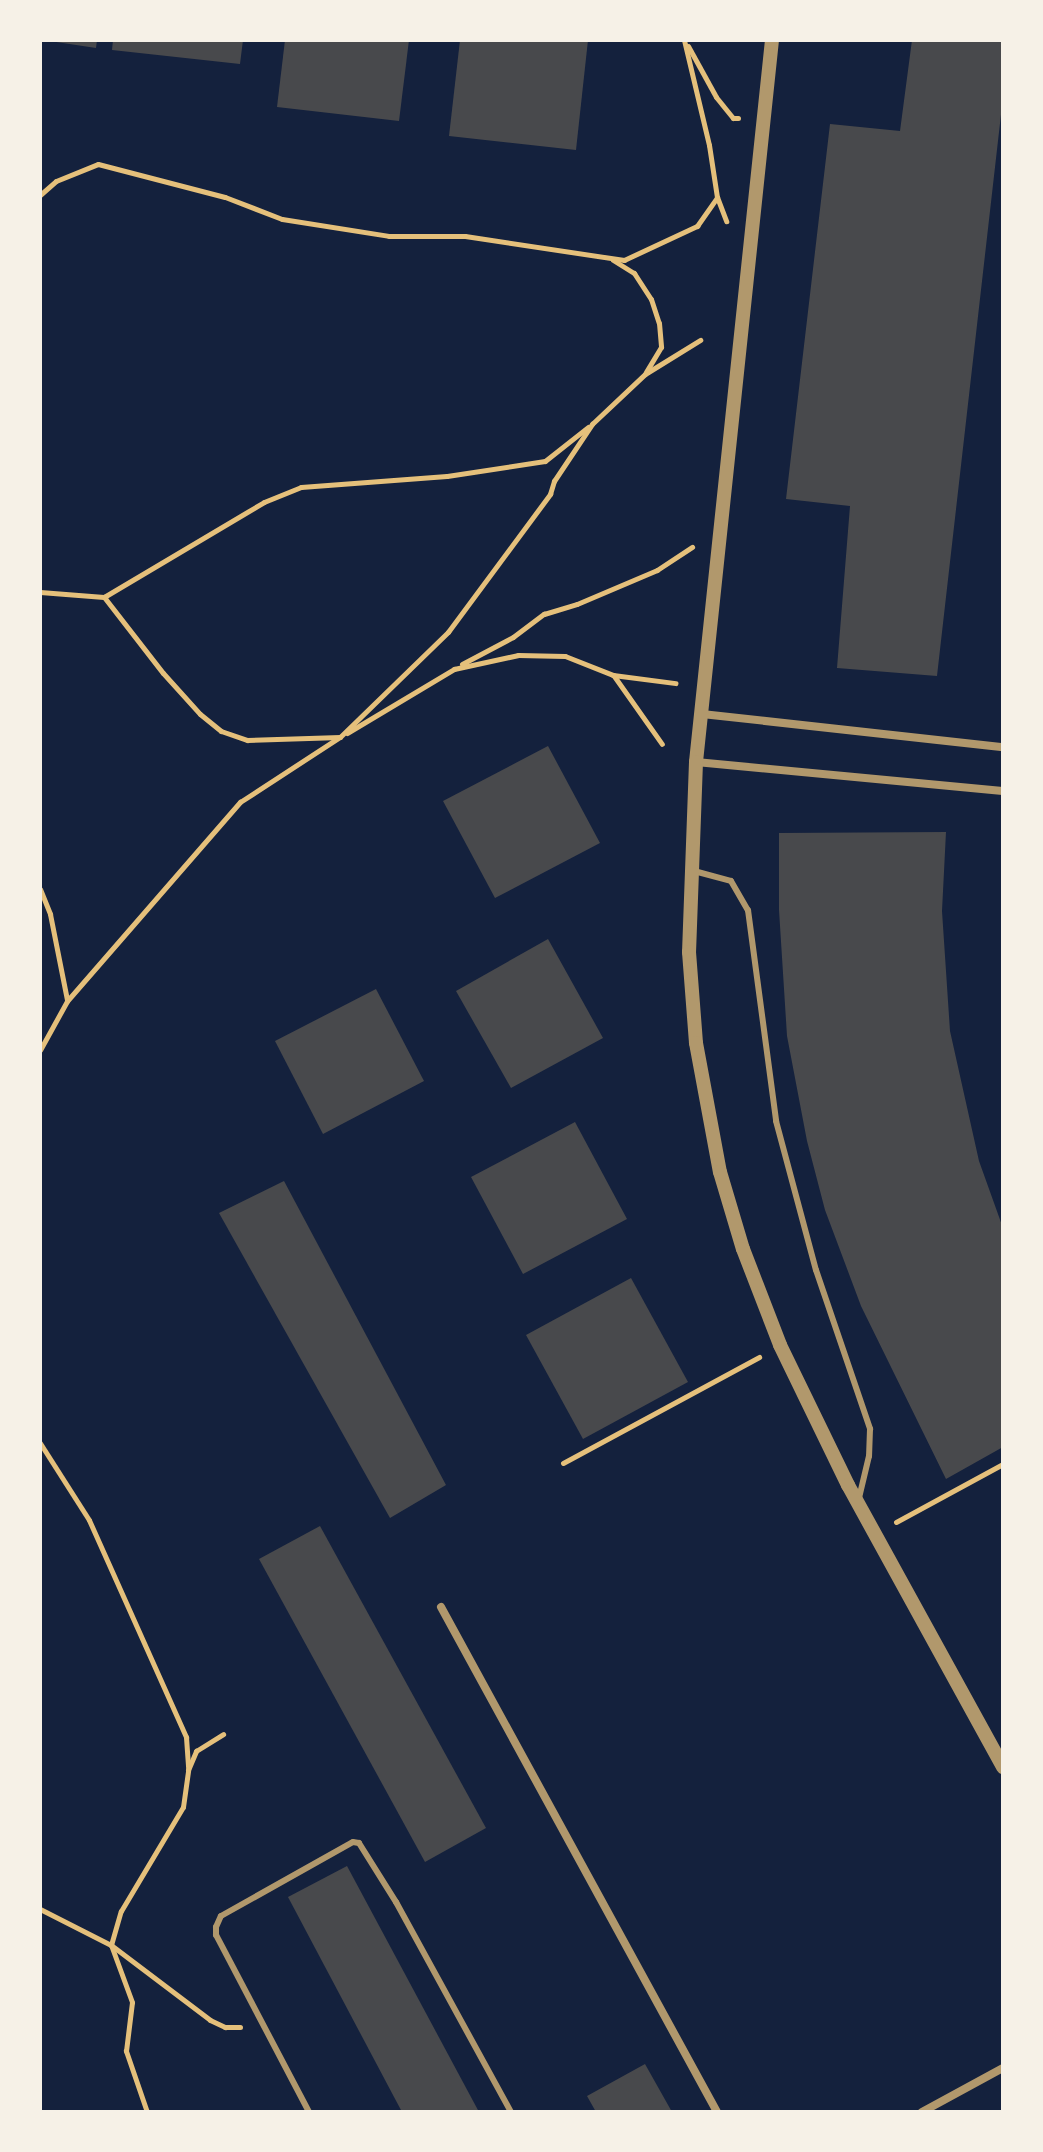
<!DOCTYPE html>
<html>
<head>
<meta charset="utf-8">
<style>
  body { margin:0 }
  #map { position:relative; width:1043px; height:2152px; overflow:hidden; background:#14213d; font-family:"Space Grotesk",sans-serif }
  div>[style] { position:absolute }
  .building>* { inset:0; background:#48494c }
  .path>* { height:5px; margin:-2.5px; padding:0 2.5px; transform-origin:2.5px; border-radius:2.5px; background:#e5c07b }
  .service>* { height:6px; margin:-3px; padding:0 3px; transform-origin:3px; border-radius:3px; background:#b1986c }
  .minor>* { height:8px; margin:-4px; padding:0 4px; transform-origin:4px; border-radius:4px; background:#b1986c }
  .tertiary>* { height:14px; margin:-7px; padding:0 7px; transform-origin:7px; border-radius:7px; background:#b1986c }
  span { translate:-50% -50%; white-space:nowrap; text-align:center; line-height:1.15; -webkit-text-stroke:7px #f6f1e7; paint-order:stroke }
  .frame { position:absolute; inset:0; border:42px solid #f6f1e7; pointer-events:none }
</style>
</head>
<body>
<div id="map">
  <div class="building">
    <div style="clip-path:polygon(43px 40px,97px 40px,96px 48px)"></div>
    <div style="clip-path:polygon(113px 40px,243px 40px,240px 64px,112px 50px)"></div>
    <div style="clip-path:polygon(285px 40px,409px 40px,399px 121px,277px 107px)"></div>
    <div style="clip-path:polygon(460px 40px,588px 40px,576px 150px,449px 136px)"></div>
    <div style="clip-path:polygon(912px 40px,1003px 40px,1003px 97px,937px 676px,837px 668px,850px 506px,786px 499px,830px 124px,900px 131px)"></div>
    <div style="clip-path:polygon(548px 746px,600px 843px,495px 898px,443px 801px)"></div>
    <div style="clip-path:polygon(946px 832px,942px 911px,950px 1031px,979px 1161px,1003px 1228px,1003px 1447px,946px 1479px,861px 1306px,825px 1210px,807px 1141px,787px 1036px,779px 910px,779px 833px)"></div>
    <div style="clip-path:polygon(548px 939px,603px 1038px,511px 1088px,456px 991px)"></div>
    <div style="clip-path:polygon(376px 989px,424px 1081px,323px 1134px,275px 1041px)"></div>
    <div style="clip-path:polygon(575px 1122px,627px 1219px,523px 1274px,471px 1177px)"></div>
    <div style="clip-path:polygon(284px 1181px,446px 1485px,390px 1518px,219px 1213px)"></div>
    <div style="clip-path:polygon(631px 1278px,688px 1382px,583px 1439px,526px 1335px)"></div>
    <div style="clip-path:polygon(320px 1526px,486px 1828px,425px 1862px,259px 1559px)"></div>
    <div style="clip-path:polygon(347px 1866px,479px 2112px,402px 2112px,288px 1897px)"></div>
    <div style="clip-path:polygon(645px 2064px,672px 2112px,596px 2112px,587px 2096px)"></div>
  </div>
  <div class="path">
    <div style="left:684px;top:40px;width:108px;rotate:76.6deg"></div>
    <div style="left:709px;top:145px;width:53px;rotate:81.3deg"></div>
    <div style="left:717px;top:197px;width:26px;rotate:69deg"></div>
    <div style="left:688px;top:46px;width:58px;rotate:61.2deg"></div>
    <div style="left:716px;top:97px;width:27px;rotate:51deg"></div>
    <div style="left:733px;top:118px;width:5px"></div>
    <div style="left:40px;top:195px;width:21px;rotate:-41deg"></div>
    <div style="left:56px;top:181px;width:45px;rotate:-22deg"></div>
    <div style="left:98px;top:164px;width:131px;rotate:14.6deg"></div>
    <div style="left:225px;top:197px;width:61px;rotate:21.1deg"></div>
    <div style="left:282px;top:219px;width:108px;rotate:9deg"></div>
    <div style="left:389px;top:236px;width:76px"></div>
    <div style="left:465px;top:236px;width:161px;rotate:8.6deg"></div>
    <div style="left:624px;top:260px;width:81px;rotate:-25deg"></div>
    <div style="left:697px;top:226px;width:35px;rotate:-55deg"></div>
    <div style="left:613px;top:260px;width:25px;rotate:32deg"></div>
    <div style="left:634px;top:273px;width:31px;rotate:57deg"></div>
    <div style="left:651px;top:299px;width:25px;rotate:72deg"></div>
    <div style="left:659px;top:323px;width:24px;rotate:85deg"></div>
    <div style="left:661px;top:347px;width:29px;rotate:121deg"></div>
    <div style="left:40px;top:592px;width:64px;rotate:4.5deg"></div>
    <div style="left:104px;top:597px;width:96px;rotate:52.2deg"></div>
    <div style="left:163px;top:673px;width:55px;rotate:47.9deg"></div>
    <div style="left:200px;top:714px;width:27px;rotate:39deg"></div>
    <div style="left:221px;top:731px;width:28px;rotate:19deg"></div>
    <div style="left:247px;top:740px;width:93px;rotate:-1.8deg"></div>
    <div style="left:340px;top:737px;width:151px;rotate:-44.2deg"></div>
    <div style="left:448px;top:632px;width:172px;rotate:-53.5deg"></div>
    <div style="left:550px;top:494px;width:14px;rotate:-73deg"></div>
    <div style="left:554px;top:481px;width:69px;rotate:-56.3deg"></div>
    <div style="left:592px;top:424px;width:73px;rotate:-43.3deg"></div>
    <div style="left:645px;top:374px;width:65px;rotate:-31.7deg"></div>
    <div style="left:104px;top:597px;width:186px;rotate:-30.7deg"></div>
    <div style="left:264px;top:502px;width:40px;rotate:-22deg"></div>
    <div style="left:301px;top:487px;width:146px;rotate:-4.3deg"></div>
    <div style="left:447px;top:476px;width:99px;rotate:-8.7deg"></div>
    <div style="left:545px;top:461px;width:55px;rotate:-38.3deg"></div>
    <div style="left:462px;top:664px;width:58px;rotate:-27.9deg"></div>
    <div style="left:513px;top:637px;width:39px;rotate:-37deg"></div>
    <div style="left:544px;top:614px;width:34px;rotate:-17deg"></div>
    <div style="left:577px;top:604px;width:87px;rotate:-23deg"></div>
    <div style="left:657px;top:570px;width:42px;rotate:-33.3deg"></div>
    <div style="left:614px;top:676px;width:83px;rotate:54.8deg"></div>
    <div style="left:347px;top:733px;width:125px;rotate:-30.9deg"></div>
    <div style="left:454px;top:669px;width:66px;rotate:-12.3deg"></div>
    <div style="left:518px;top:655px;width:47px;rotate:1.2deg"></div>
    <div style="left:565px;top:656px;width:52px;rotate:21.6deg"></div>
    <div style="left:613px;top:675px;width:63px;rotate:7.4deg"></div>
    <div style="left:40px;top:889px;width:27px;rotate:68deg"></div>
    <div style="left:50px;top:914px;width:88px;rotate:78.8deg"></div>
    <div style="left:40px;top:1050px;width:56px;rotate:-61.1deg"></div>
    <div style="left:67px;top:1001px;width:264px;rotate:-49deg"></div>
    <div style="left:240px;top:802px;width:117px;rotate:-33.1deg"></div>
    <div style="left:40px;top:1443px;width:91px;rotate:57.5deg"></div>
    <div style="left:89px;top:1520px;width:238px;rotate:65.9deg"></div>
    <div style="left:186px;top:1737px;width:32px;rotate:86deg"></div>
    <div style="left:563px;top:1463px;width:223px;rotate:-28.4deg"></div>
    <div style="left:896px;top:1522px;width:122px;rotate:-28.5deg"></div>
    <div style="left:40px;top:1909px;width:80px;rotate:26.9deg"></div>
    <div style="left:111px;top:1945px;width:124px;rotate:37.1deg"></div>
    <div style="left:210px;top:2020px;width:17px;rotate:25deg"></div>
    <div style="left:225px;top:2027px;width:15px"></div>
    <div style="left:147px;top:2112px;width:65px;rotate:-109deg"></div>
    <div style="left:126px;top:2051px;width:49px;rotate:-83deg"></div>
    <div style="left:132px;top:2002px;width:61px;rotate:-110.2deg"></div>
    <div style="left:111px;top:1945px;width:35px;rotate:-74deg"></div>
    <div style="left:121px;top:1911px;width:121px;rotate:-59.2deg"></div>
    <div style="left:183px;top:1807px;width:37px;rotate:-82deg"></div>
    <div style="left:188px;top:1770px;width:21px;rotate:-67deg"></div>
    <div style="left:196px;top:1751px;width:32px;rotate:-32deg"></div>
  </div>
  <div class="service">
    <div style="left:694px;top:871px;width:38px;rotate:15deg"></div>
    <div style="left:731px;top:881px;width:34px;rotate:60deg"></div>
    <div style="left:748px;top:910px;width:213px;rotate:82.4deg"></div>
    <div style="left:776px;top:1121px;width:154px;rotate:75deg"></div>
    <div style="left:816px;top:1270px;width:168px;rotate:71.2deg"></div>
    <div style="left:870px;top:1429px;width:27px;rotate:92deg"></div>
    <div style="left:869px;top:1456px;width:43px;rotate:103.4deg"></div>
    <div style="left:309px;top:2112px;width:200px;rotate:-117.7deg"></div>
    <div style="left:216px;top:1935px;width:8px;rotate:-90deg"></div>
    <div style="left:216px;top:1927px;width:12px;rotate:-66deg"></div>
    <div style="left:221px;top:1916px;width:151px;rotate:-29.3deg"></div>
    <div style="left:353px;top:1842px;width:6px;rotate:9deg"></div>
    <div style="left:359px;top:1843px;width:70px;rotate:57.9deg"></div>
    <div style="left:396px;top:1902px;width:239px;rotate:61.3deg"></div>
  </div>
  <div class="minor">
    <div style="left:702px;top:714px;width:303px;rotate:6.3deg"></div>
    <div style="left:696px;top:762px;width:308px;rotate:5.4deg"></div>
    <div style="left:441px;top:1607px;width:576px;rotate:61.34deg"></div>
    <div style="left:922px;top:2112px;width:92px;rotate:-28.5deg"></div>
  </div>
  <div class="tertiary">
    <div style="left:772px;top:40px;width:726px;rotate:96.01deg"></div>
    <div style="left:696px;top:762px;width:190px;rotate:92.1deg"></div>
    <div style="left:689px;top:952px;width:91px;rotate:85.6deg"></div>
    <div style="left:696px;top:1043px;width:131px;rotate:79.5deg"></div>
    <div style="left:720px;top:1172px;width:80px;rotate:73.4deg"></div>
    <div style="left:743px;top:1249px;width:103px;rotate:68.9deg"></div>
    <div style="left:780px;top:1345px;width:156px;rotate:64.1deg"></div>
    <div style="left:848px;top:1485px;width:322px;rotate:61.2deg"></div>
  </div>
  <div class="frame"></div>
</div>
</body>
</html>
